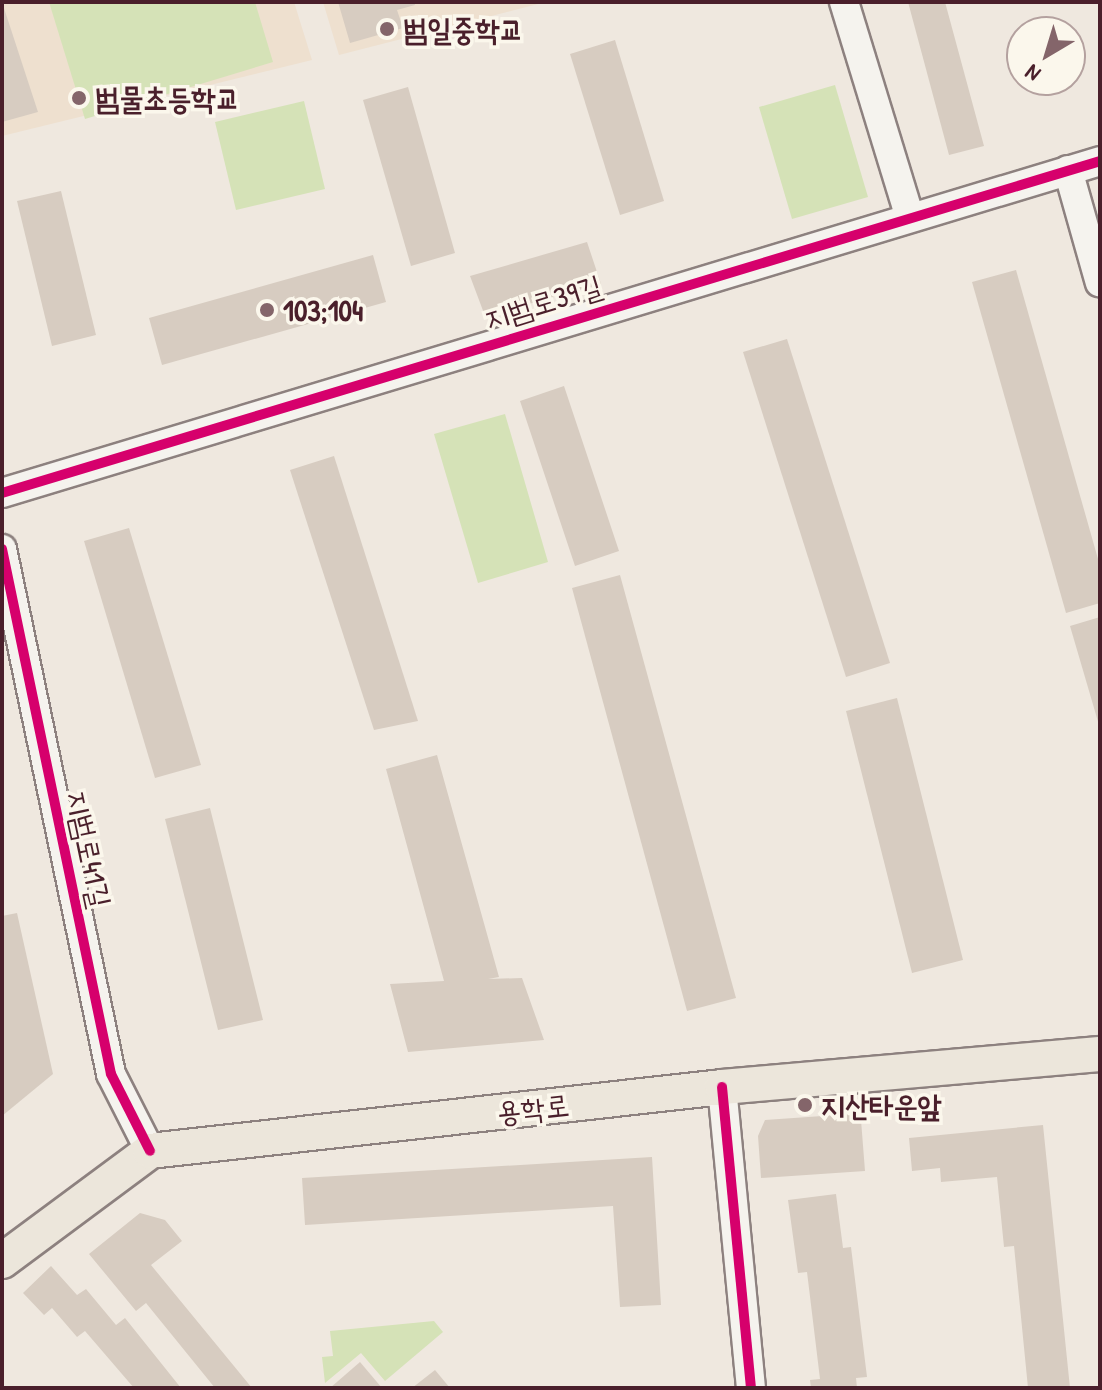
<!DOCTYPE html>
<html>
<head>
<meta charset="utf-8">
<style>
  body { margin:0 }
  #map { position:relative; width:1102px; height:1390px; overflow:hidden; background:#efe8df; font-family:"Patrick Hand","Poor Story",sans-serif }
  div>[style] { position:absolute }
  .built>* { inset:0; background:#eee0cf }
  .green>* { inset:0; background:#d5e2b7 }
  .building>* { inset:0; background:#d7ccc1 }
  .roads { filter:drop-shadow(2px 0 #8d817f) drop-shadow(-2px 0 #8d817f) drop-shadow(0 2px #8d817f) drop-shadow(0 -2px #8d817f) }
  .minor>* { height:28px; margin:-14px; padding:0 14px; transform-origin:14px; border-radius:14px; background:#f5f3ee }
  .major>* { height:34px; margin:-17px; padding:0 17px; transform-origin:17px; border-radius:17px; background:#ece6db }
  .cycleway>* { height:10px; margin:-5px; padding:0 5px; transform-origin:5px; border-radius:5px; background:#d6006c }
  .dots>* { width:22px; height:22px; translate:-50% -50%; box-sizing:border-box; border:4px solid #fbf7ec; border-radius:50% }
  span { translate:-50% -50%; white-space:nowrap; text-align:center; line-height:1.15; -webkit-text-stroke:7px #fbf7ec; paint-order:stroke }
  .poi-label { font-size:30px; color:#4a1f2b; font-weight:700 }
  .left { translate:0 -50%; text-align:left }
  .street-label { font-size:30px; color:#4a1f2b }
  .frame { position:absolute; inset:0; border:4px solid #4a1f2b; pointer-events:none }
  .north { position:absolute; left:1006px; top:16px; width:80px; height:80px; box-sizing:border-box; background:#fbf7ec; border:2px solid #b4a19f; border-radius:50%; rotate:218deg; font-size:22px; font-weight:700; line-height:32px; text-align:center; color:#4a1f2b }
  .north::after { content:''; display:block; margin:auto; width:28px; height:36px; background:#84656a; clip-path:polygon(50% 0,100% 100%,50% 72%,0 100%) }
</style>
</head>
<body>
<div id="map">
  <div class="built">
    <div style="clip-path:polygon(2px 2px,294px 2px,312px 60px,2px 136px)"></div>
    <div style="clip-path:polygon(323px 2px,546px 2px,339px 55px)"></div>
  </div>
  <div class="green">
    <div style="clip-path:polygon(49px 2px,255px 2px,273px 62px,85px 119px)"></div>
    <div style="clip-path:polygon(835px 85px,868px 197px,792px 219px,759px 107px)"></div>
    <div style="clip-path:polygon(304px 101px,325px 189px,236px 210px,215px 122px)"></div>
    <div style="clip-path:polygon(505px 414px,548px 562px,478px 583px,434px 434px)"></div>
    <div style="clip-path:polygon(434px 1321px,443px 1332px,385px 1381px,361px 1353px,325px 1383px,322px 1357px,333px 1356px,330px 1331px)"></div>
  </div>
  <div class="building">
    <div style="clip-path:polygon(2px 2px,38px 112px,2px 122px)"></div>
    <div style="clip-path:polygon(338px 2px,414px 2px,415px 5px,397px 10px,403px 28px,350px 43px)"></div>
    <div style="clip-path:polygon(908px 2px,945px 2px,984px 146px,949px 155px)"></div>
    <div style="clip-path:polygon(615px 40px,664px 201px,620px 215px,570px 54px)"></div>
    <div style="clip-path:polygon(408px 87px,455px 253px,411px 266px,363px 100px)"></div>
    <div style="clip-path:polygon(61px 191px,96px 335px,52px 346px,17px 201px)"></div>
    <div style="clip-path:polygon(587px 242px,601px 284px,485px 316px,470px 276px)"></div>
    <div style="clip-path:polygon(373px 255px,386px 302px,162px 365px,149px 318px)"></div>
    <div style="clip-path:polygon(1016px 270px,1100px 566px,1100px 603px,1066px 613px,972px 282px)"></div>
    <div style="clip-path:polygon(787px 339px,890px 663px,846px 677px,743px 352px)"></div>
    <div style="clip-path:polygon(564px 386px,619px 551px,575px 566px,520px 401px)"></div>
    <div style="clip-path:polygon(334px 456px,418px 721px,374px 730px,290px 470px)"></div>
    <div style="clip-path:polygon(129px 528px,201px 765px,155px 778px,84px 541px)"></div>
    <div style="clip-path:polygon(620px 575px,736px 998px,687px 1011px,572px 588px)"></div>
    <div style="clip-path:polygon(1100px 617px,1100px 724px,1099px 725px,1070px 626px)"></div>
    <div style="clip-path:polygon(897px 698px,963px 960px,912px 973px,846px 711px)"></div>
    <div style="clip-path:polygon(437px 755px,499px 977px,488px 979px,522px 978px,544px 1040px,408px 1052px,390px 984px,444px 981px,386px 769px)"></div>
    <div style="clip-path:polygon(210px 808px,263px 1020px,218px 1030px,165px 819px)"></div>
    <div style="clip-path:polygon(17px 913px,53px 1074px,2px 1116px,2px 916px)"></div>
    <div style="clip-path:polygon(851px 1114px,852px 1121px,861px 1120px,865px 1171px,761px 1178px,758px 1136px,765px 1120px)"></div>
    <div style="clip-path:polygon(1043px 1125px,1070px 1388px,1028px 1388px,1014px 1246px,1004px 1247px,997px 1177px,941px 1182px,940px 1168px,912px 1171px,909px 1138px)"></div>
    <div style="clip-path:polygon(652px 1157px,661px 1305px,620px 1307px,613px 1206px,305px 1225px,302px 1178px)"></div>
    <div style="clip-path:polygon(836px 1194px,843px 1248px,851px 1247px,867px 1377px,856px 1378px,857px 1388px,811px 1388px,810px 1380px,820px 1379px,807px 1272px,798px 1273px,788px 1200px)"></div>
    <div style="clip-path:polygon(140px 1213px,165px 1220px,182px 1241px,151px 1265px,252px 1388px,215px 1388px,146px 1303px,136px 1311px,89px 1254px)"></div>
    <div style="clip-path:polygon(51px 1266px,77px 1295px,86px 1289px,116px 1325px,125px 1318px,181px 1388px,134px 1388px,85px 1331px,77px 1337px,52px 1308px,44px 1315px,23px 1293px)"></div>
    <div style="clip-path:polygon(360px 1362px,382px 1388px,330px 1388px)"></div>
    <div style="clip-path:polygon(435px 1370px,450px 1388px,412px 1388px)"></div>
  </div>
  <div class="roads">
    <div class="minor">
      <div style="left:844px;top:2px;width:223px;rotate:73deg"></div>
      <div style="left:1068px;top:170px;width:117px;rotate:74.2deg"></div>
      <div style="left:2px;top:493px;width:1147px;rotate:-16.82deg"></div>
      <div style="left:2px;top:549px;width:536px;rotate:78.27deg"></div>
      <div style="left:111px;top:1074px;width:86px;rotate:63.1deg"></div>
      <div style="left:722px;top:1087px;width:302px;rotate:84.5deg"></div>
    </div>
    <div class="major">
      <div style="left:2px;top:1261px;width:184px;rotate:-36.6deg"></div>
      <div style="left:150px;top:1151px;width:576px;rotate:-6.38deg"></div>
      <div style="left:722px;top:1087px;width:379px;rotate:-5deg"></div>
    </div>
  </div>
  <div class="cycleway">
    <div style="left:2px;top:493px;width:1147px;rotate:-16.82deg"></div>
    <div style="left:2px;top:549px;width:536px;rotate:78.27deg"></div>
    <div style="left:111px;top:1074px;width:86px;rotate:63.1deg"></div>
    <div style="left:722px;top:1087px;width:302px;rotate:84.5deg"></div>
  </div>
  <div class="dots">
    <div style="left:387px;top:29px;background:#84656a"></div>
    <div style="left:79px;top:98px;background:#84656a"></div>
    <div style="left:267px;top:310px;background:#84656a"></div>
    <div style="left:805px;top:1105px;background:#84656a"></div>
  </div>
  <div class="poi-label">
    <span class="left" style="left:403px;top:29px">범일중학교</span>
    <span class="left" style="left:95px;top:98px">범물초등학교</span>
    <span class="left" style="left:283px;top:310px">103;104</span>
    <span class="left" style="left:821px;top:1105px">지산타운앞</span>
  </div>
  <div class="street-label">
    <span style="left:543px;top:302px;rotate:-17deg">지범로39길</span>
    <span style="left:89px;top:849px;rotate:78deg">지범로41길</span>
    <span style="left:533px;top:1108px;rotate:-6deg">용학로</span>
  </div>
  <div class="frame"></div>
  <div class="north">N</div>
</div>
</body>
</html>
